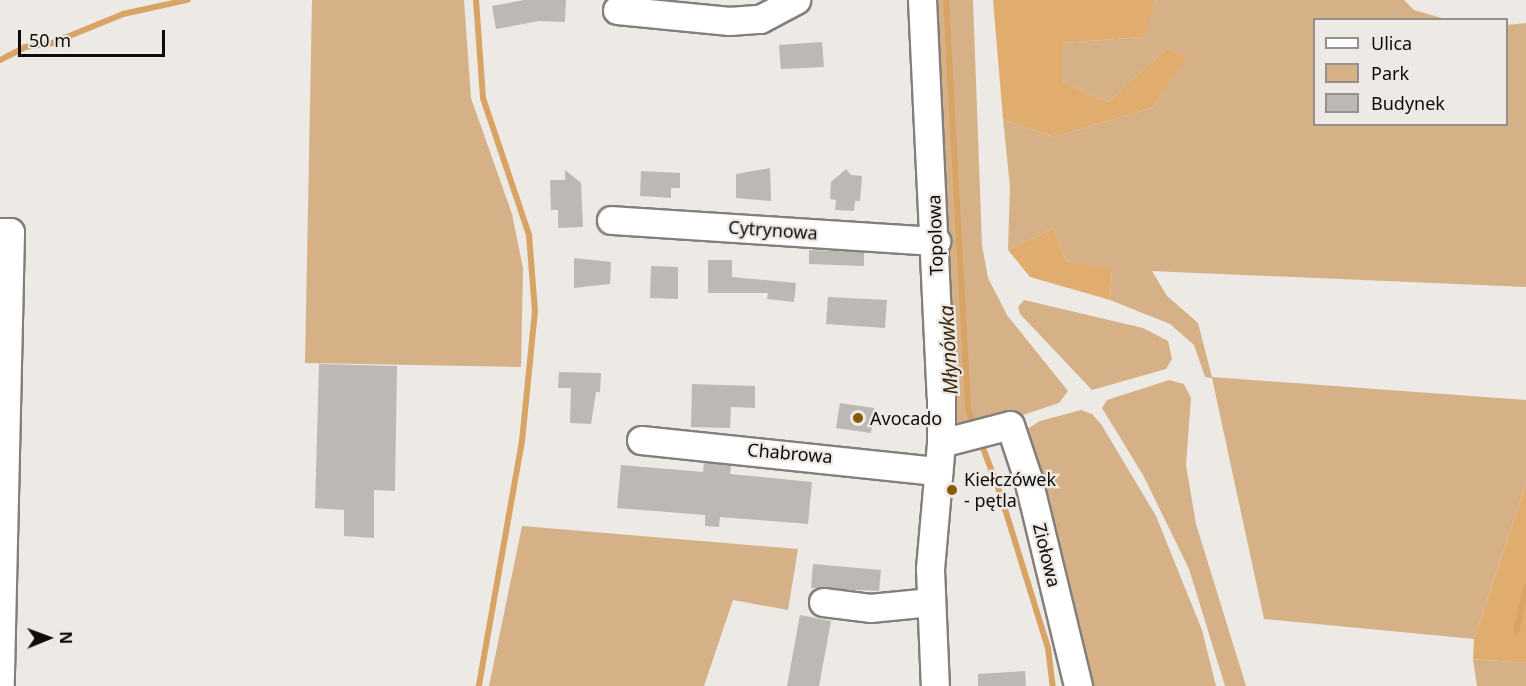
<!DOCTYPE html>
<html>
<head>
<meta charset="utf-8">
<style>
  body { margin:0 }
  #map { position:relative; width:1526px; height:686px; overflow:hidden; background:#ede9e4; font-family:"Noto Sans",sans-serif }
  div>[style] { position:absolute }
  .green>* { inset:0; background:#d6b187 }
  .forest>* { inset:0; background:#e1ad6e }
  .stream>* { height:6px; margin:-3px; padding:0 3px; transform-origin:3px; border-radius:3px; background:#d8a466 }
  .building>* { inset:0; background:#bcb9b4 }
  .roads { filter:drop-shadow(2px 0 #837f7b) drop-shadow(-2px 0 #837f7b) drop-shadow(0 2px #837f7b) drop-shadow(0 -2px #837f7b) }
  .minor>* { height:27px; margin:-13.5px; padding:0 13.5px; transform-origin:13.5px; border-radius:13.5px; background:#fff }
  .dots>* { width:16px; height:16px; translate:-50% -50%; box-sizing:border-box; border:3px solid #ede9e4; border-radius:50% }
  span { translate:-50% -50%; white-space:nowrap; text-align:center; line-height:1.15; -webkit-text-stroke:4.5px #ede9e4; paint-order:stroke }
  .street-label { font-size:18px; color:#0e0c0b }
  .poi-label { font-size:18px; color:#0e0c0b }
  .left { translate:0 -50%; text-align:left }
  .water-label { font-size:20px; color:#3e280c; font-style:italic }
  .legend { position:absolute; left:1313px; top:18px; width:195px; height:108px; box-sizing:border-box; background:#ede9e4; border:2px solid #94918d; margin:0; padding:8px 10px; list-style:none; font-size:18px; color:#0e0c0b }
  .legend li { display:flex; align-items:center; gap:12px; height:30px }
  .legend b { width:30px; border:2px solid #94918d }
  .north { position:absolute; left:18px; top:608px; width:60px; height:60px; -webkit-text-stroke:4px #ede9e4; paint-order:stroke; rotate:89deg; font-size:16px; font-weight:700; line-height:24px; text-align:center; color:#0e0c0b }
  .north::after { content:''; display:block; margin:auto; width:21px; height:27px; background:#0e0c0b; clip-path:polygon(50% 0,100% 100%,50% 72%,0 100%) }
  .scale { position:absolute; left:18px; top:30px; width:147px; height:27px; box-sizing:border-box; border:3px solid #0e0c0b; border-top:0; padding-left:8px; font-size:18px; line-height:21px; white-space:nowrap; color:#0e0c0b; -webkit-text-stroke:4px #ede9e4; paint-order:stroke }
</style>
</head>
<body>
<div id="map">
  <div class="green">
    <div style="clip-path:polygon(312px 0,464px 0,471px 98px,512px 214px,523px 268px,521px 367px,305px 363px)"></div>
    <div style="clip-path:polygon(931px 0,973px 0,982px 245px,988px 278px,1007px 315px,1068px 391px,1059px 403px,962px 435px,953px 432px)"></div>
    <div style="clip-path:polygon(1156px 0,1404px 0,1414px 10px,1445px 19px,1314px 20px,1314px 124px,1506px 124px,1507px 25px,1526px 23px,1526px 287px,1152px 271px,1167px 296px,1198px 323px,1212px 377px,1526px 400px,1526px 484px,1474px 639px,1264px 619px,1212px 378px,1205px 377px,1194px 345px,1170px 324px,1110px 300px,1112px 270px,1066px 261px,1054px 228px,1008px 250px,1010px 187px,1003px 119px,1053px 137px,1152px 108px,1187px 57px,1167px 48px,1108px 102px,1062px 81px,1062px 43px,1143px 37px)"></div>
    <div style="clip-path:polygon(1024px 300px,1143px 328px,1168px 341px,1172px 359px,1166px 369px,1092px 390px,1020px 314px,1018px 307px)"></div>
    <div style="clip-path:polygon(1169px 380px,1184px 384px,1191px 398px,1186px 465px,1196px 524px,1246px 686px,1225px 686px,1189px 569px,1143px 475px,1102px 408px,1107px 400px)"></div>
    <div style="clip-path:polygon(1081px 410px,1092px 414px,1101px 424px,1156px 516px,1202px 630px,1216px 686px,1084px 686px,1024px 431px,1040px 421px)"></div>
    <div style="clip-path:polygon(522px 526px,798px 549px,788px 610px,733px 600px,704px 686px,489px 686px)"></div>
    <div style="clip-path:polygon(1473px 659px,1526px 663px,1526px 686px,1477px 686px)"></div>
  </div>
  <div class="forest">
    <div style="clip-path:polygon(993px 0,1156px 0,1144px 37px,1062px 43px,1062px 81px,1108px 102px,1167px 48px,1188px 57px,1152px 108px,1053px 137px,1003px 119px)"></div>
    <div style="clip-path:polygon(1054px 228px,1066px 261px,1112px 269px,1110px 300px,1030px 277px,1008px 250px)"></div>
    <div style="clip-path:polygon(1526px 484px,1526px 663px,1473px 659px,1474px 639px)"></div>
  </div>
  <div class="stream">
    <div style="left:476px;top:0;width:98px;rotate:85.9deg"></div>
    <div style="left:483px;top:98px;width:145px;rotate:71.4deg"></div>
    <div style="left:529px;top:235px;width:76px;rotate:85.5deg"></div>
    <div style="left:535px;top:311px;width:131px;rotate:95.7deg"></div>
    <div style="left:522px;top:441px;width:249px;rotate:100deg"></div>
    <div style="left:946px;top:0;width:410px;rotate:86.9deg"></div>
    <div style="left:968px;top:409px;width:20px;rotate:70deg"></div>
    <div style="left:0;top:60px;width:28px;rotate:-27deg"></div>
    <div style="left:25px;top:47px;width:27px;rotate:-8deg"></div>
    <div style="left:52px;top:43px;width:77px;rotate:-22.2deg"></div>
    <div style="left:123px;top:14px;width:66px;rotate:-12.3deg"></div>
    <div style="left:980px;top:440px;width:57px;rotate:69.3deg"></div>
    <div style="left:1000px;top:493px;width:162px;rotate:72.8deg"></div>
    <div style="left:1048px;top:648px;width:38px;rotate:83deg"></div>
    <div style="left:1516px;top:632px;width:46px;rotate:-77.5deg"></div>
  </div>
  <div class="building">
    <div style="clip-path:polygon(524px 0,566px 0,565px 22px,539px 21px,496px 29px,492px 6px)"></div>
    <div style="clip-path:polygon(822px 42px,824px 67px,781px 69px,779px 45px)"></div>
    <div style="clip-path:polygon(770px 168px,771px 201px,736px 198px,736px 174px)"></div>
    <div style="clip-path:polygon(846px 169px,851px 175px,862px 176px,860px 201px,855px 201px,854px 211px,835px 210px,836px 200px,830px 199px,831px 182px)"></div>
    <div style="clip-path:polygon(565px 170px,581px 183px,583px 227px,558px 228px,558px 210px,551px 210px,550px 180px,565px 180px)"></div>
    <div style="clip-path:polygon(641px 171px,680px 173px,680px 188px,671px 188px,671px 198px,640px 196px)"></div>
    <div style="clip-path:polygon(809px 250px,864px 252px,864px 266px,809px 264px)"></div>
    <div style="clip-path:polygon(574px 258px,611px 262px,610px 284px,574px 288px)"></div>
    <div style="clip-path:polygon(708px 260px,732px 260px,732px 277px,796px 283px,794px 302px,767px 299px,768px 293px,708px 293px)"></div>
    <div style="clip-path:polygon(651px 266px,678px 267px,678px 299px,650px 298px)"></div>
    <div style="clip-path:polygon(828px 297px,887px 300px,885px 328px,826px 324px)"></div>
    <div style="clip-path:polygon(319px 364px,397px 366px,395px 491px,374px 490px,374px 538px,344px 536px,344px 510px,315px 508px)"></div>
    <div style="clip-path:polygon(559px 372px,601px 373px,600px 392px,596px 392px,591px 424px,570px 423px,571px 388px,558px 388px)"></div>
    <div style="clip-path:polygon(692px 384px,755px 386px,755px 408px,731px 407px,730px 428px,691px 427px)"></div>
    <div style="clip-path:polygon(840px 403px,874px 408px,871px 433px,836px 428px)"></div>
    <div style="clip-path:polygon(704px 462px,731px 465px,730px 474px,812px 482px,808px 524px,720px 517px,719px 527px,705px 526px,705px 515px,617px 508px,621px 465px,703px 472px)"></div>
    <div style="clip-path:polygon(813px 564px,881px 570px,879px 591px,811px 588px)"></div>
    <div style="clip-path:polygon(800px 615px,831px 621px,819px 686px,787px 686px)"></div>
    <div style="clip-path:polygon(1025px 671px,1026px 686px,978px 686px,978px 674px)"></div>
  </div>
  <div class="roads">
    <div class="minor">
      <div style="left:922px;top:0;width:396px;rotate:87.3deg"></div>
      <div style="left:941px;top:396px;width:47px;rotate:90deg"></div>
      <div style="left:941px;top:443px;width:126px;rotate:95deg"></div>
      <div style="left:930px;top:569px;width:117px;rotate:87.6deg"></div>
      <div style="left:617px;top:10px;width:113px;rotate:5.6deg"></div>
      <div style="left:729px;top:21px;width:31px;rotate:-4deg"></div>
      <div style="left:760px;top:19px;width:41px;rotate:-27.8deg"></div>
      <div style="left:611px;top:220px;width:326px;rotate:3.7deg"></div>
      <div style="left:0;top:232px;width:10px"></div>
      <div style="left:10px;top:232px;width:454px;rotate:91.3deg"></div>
      <div style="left:641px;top:440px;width:299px;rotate:6deg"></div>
      <div style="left:941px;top:443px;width:71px;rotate:-14.6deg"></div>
      <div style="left:1010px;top:425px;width:57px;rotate:71.6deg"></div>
      <div style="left:1028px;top:479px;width:213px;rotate:76.4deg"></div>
      <div style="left:823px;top:602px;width:47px;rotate:7.3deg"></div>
      <div style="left:870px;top:608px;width:61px;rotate:-5.6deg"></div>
    </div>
  </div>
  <div class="dots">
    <div style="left:858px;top:418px;background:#8b5802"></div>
    <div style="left:952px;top:490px;background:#8b5802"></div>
  </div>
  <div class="street-label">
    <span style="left:773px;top:230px;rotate:4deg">Cytrynowa</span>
    <span style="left:935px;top:235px;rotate:-92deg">Topolowa</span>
    <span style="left:790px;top:453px;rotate:5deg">Chabrowa</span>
    <span style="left:1047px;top:555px;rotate:76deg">Ziołowa</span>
  </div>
  <div class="poi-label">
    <span class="left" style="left:870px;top:418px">Avocado</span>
    <span class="left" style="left:964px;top:490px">Kiełczówek<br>- pętla</span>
  </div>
  <div class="water-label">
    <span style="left:948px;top:350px;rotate:-93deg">Młynówka</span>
  </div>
  <ul class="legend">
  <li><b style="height:8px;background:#fff"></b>Ulica</li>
  <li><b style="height:16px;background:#d6b187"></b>Park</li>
  <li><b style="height:16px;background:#bcb9b4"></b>Budynek</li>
  </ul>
  <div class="north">N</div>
  <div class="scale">50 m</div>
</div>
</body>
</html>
